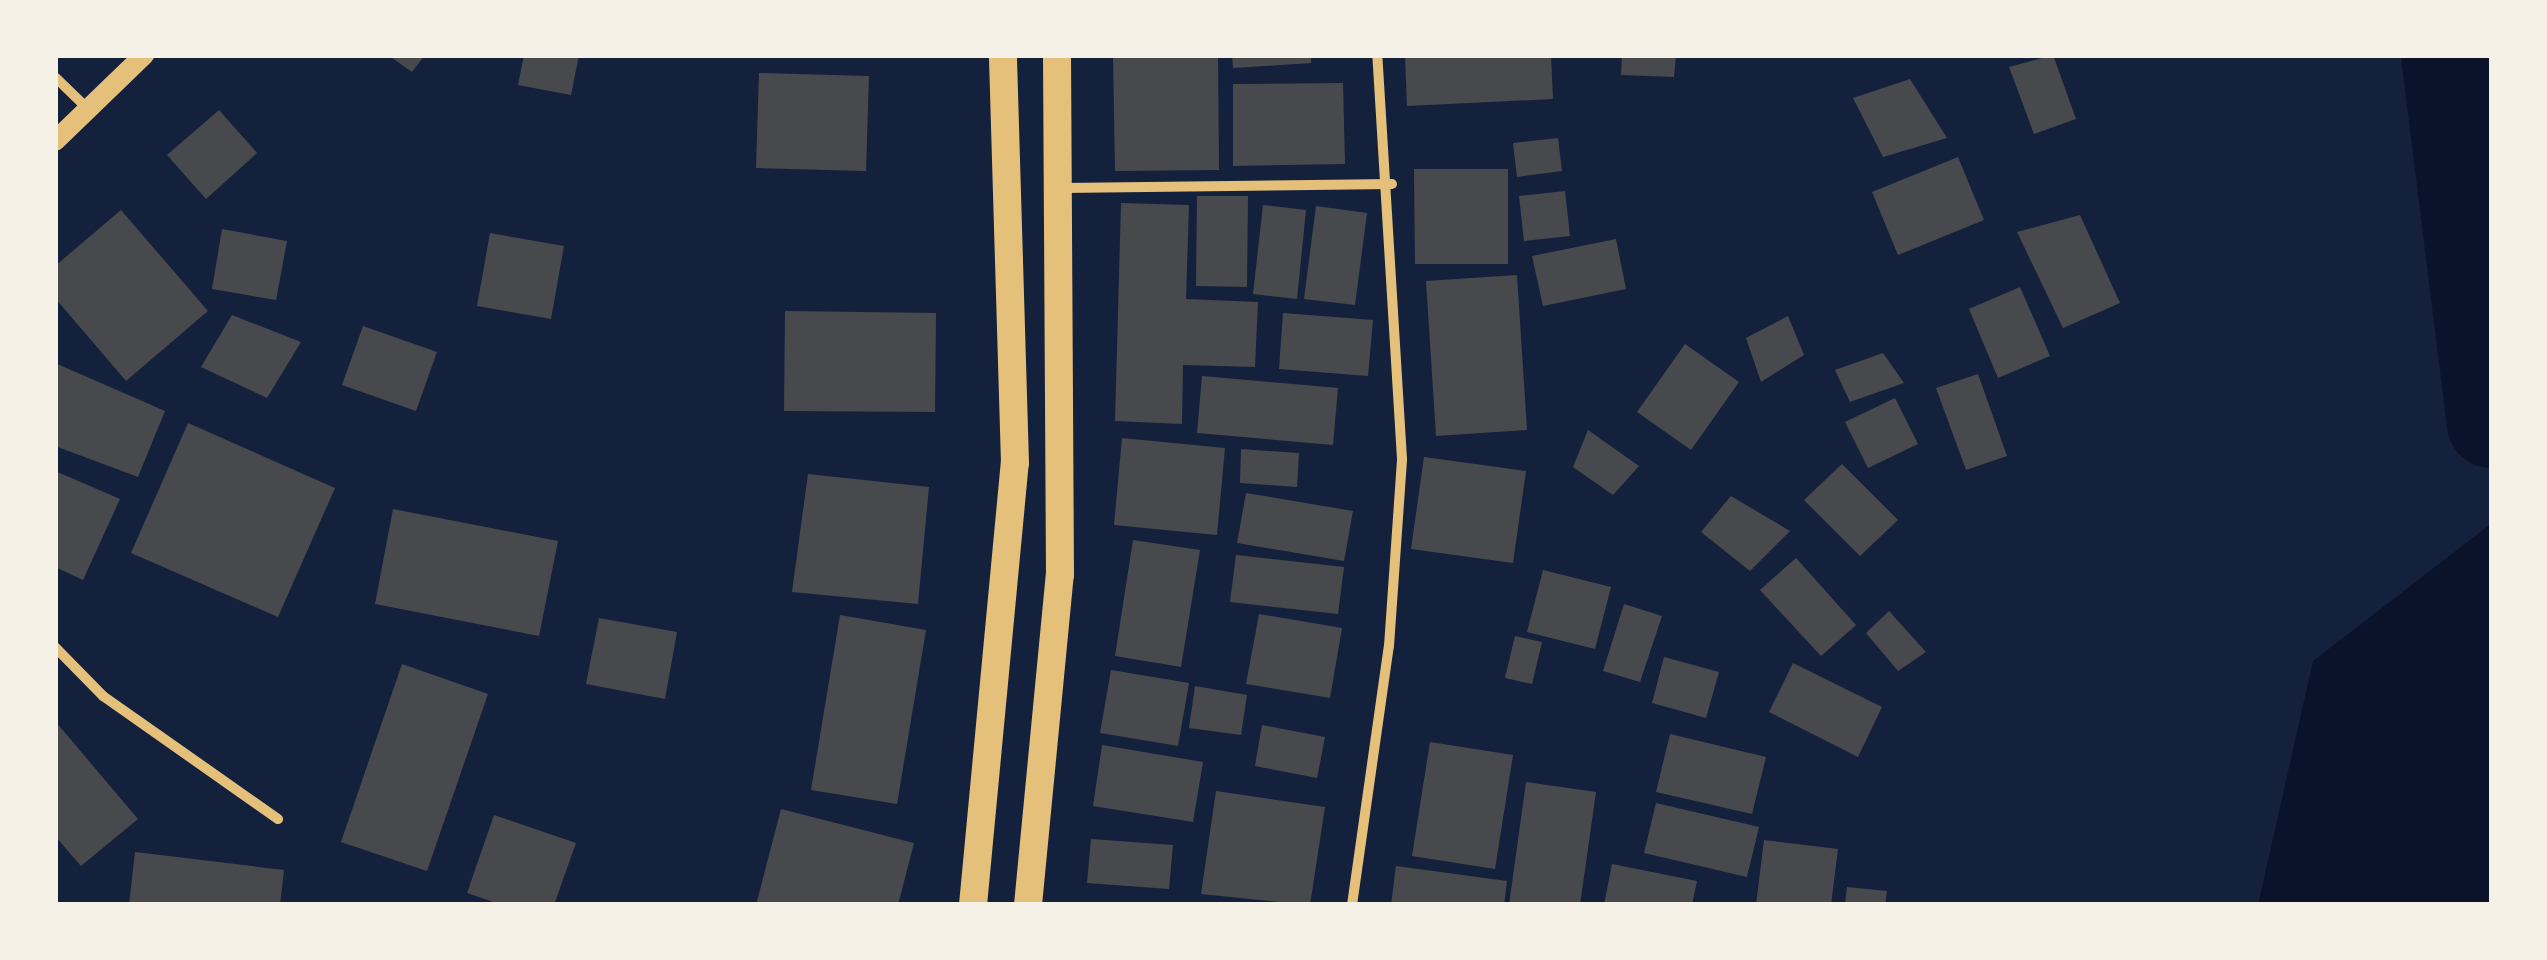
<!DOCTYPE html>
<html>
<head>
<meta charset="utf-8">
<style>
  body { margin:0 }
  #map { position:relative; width:2547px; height:960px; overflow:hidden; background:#14213d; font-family:"DM Sans",sans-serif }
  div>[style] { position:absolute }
  .water>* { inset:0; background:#0b132b }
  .river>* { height:90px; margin:-45px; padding:0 45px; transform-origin:45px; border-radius:45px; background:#0b132b }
  .building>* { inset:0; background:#48494c }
  .minor>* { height:10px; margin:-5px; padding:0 5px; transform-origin:5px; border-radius:5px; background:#e5c07b }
  .secondary>* { height:20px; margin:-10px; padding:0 10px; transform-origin:10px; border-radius:10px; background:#e5c07b }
  .trunk>* { height:28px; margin:-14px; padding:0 14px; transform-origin:14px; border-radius:14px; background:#e5c07b }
  span { translate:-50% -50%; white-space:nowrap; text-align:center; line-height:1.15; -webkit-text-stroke:8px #f6f1e7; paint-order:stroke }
  .frame { position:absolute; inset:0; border:58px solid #f6f1e7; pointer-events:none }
</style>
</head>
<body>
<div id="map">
  <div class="water">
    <div style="clip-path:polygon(2492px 523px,2492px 905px,2258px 905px,2313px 661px)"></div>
  </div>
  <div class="river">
    <div style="left:2446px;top:55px;width:371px;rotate:82.9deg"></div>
  </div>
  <div class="building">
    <div style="clip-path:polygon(388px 55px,425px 55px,412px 72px)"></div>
    <div style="clip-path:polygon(524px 55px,579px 55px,571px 95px,518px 85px)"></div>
    <div style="clip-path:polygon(1113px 55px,1218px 55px,1219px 170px,1115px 171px)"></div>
    <div style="clip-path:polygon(1232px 55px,1311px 55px,1311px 63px,1233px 68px)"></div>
    <div style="clip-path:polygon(1405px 55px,1551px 55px,1553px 99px,1407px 106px)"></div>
    <div style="clip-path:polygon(1622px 55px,1676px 55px,1674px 77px,1621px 75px)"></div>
    <div style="clip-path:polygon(2053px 55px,2076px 119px,2034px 134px,2009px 67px)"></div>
    <div style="clip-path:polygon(759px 73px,869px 76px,866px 171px,756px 168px)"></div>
    <div style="clip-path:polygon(1910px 79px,1947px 138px,1883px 157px,1853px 98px)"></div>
    <div style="clip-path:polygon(1343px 83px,1345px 164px,1233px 166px,1233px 84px)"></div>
    <div style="clip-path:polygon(219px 110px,257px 153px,206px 199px,167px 155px)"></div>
    <div style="clip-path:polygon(1558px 138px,1562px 171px,1517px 177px,1513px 143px)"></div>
    <div style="clip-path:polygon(1958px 157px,1984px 220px,1898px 255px,1872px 192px)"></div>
    <div style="clip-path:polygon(1414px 169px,1508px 169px,1508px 264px,1415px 264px)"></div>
    <div style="clip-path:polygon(1565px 191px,1570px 236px,1524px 241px,1519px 196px)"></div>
    <div style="clip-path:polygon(1197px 196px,1248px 196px,1247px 287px,1196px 286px)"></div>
    <div style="clip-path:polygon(1121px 203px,1189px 205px,1186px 299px,1258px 302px,1255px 367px,1183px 365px,1182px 424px,1115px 421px)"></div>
    <div style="clip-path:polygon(1263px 205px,1306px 210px,1297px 299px,1253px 294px)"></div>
    <div style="clip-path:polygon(1316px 206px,1367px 213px,1355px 305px,1304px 299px)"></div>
    <div style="clip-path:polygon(121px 210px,208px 311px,126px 381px,55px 298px,55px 266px)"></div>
    <div style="clip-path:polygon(2080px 215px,2120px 303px,2063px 328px,2017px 232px)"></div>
    <div style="clip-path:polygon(222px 229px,287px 241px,276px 300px,212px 289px)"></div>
    <div style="clip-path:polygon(490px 233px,564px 246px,551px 319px,477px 306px)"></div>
    <div style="clip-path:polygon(1616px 239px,1626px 289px,1543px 306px,1532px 256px)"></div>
    <div style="clip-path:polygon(1517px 275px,1527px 430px,1436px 436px,1426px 281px)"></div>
    <div style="clip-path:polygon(2020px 287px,2050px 356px,1998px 378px,1969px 309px)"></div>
    <div style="clip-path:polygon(785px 311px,936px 313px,935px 412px,784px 411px)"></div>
    <div style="clip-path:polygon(1283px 313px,1373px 320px,1368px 376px,1279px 369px)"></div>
    <div style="clip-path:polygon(232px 315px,301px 342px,267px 398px,201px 367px)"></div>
    <div style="clip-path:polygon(1788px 316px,1804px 355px,1761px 382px,1746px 338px)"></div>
    <div style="clip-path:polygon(363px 326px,437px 352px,416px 411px,342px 385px)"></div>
    <div style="clip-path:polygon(1685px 344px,1739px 382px,1691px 450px,1637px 412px)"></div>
    <div style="clip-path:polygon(1883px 353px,1904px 383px,1850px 402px,1835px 370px)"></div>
    <div style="clip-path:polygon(55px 363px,165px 411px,138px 477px,55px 446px)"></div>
    <div style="clip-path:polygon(1978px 374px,2007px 456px,1966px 470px,1936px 388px)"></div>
    <div style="clip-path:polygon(1202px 376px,1338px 388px,1333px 445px,1197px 433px)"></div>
    <div style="clip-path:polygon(1895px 398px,1918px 444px,1868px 468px,1845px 422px)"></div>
    <div style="clip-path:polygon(188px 423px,335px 488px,278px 617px,131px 553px)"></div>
    <div style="clip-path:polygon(1588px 430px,1639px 466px,1613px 495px,1573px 467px)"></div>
    <div style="clip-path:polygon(1122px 438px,1225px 448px,1217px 535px,1114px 525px)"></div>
    <div style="clip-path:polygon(1241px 449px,1299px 453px,1297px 487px,1240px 483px)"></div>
    <div style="clip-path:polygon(1424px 457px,1526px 471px,1513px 563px,1411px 549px)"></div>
    <div style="clip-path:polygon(1842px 464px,1898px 520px,1860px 556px,1804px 500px)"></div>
    <div style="clip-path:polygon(55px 471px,120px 499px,83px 580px,55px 567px)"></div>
    <div style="clip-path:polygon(808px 474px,929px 487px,918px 604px,792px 592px)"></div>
    <div style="clip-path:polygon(1246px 493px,1353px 511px,1344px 561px,1237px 543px)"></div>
    <div style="clip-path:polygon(1731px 496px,1790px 531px,1750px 571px,1701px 532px)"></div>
    <div style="clip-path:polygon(393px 509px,558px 541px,539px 636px,375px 604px)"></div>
    <div style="clip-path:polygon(1133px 540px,1200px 550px,1181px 667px,1115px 656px)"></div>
    <div style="clip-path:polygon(1236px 555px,1344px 567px,1338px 614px,1230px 602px)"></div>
    <div style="clip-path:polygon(1796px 558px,1856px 625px,1821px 656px,1760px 590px)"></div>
    <div style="clip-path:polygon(1543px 570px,1611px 587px,1595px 649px,1527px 632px)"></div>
    <div style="clip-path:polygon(1624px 604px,1662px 616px,1640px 682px,1603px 671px)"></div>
    <div style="clip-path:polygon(1889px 611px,1926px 652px,1898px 671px,1866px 633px)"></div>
    <div style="clip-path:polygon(1259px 614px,1342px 628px,1330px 698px,1246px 684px)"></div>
    <div style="clip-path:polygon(840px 615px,926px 630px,897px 804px,811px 790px)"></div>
    <div style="clip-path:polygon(599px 618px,677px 632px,665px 699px,586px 684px)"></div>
    <div style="clip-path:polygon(1515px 636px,1542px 642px,1532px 684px,1505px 678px)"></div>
    <div style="clip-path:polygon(1664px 657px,1719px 672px,1706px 718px,1652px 703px)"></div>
    <div style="clip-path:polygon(1793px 663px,1882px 707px,1858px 757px,1769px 712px)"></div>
    <div style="clip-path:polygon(402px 664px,488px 694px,427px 871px,341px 842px)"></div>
    <div style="clip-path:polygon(1111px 670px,1189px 683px,1178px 746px,1100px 733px)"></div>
    <div style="clip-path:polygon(1195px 686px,1247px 695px,1241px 735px,1189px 728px)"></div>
    <div style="clip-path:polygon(55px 721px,138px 819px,81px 866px,55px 836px)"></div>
    <div style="clip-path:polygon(1262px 725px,1325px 737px,1317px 778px,1255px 766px)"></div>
    <div style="clip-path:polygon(1670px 734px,1766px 757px,1752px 814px,1656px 792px)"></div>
    <div style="clip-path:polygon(1430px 742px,1513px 755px,1495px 869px,1412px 856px)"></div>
    <div style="clip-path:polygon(1102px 745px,1203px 762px,1193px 822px,1093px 806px)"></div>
    <div style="clip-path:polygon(1526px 782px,1596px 792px,1580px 905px,1509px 905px)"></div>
    <div style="clip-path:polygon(1216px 791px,1325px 807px,1310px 905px,1201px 894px)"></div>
    <div style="clip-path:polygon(1656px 803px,1759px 827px,1747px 877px,1644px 853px)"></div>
    <div style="clip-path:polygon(781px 809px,914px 843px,898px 905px,756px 905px)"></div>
    <div style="clip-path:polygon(494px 815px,576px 843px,554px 905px,502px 905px,467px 893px)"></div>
    <div style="clip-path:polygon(1091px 839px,1173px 845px,1169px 889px,1087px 883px)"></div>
    <div style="clip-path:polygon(1764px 840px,1838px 849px,1831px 905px,1756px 905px)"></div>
    <div style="clip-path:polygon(135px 852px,284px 870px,280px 905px,129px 905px)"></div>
    <div style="clip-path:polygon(1612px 864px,1697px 881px,1692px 905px,1604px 905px)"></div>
    <div style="clip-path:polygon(1396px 866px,1507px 881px,1504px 905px,1391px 905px)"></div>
    <div style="clip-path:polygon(1847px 887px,1887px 891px,1885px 905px,1845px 905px)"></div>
  </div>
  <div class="minor">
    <div style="left:55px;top:77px;width:46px;rotate:44.1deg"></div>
    <div style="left:1063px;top:188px;width:329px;rotate:-0.7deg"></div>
    <div style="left:55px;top:647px;width:69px;rotate:45.6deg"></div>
    <div style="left:103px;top:696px;width:214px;rotate:35.1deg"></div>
    <div style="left:1352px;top:905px;width:262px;rotate:-81.9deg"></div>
    <div style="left:1389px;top:646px;width:187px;rotate:-86deg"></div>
    <div style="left:1402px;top:459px;width:405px;rotate:-93.5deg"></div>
  </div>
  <div class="secondary">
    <div style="left:55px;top:141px;width:124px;rotate:-44deg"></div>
  </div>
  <div class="trunk">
    <div style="left:973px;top:905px;width:444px;rotate:-84.6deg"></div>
    <div style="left:1015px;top:463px;width:408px;rotate:-91.7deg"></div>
    <div style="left:1028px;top:905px;width:332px;rotate:-84.5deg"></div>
    <div style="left:1060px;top:575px;width:520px;rotate:-90.33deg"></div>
  </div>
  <div class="frame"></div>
</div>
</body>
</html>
